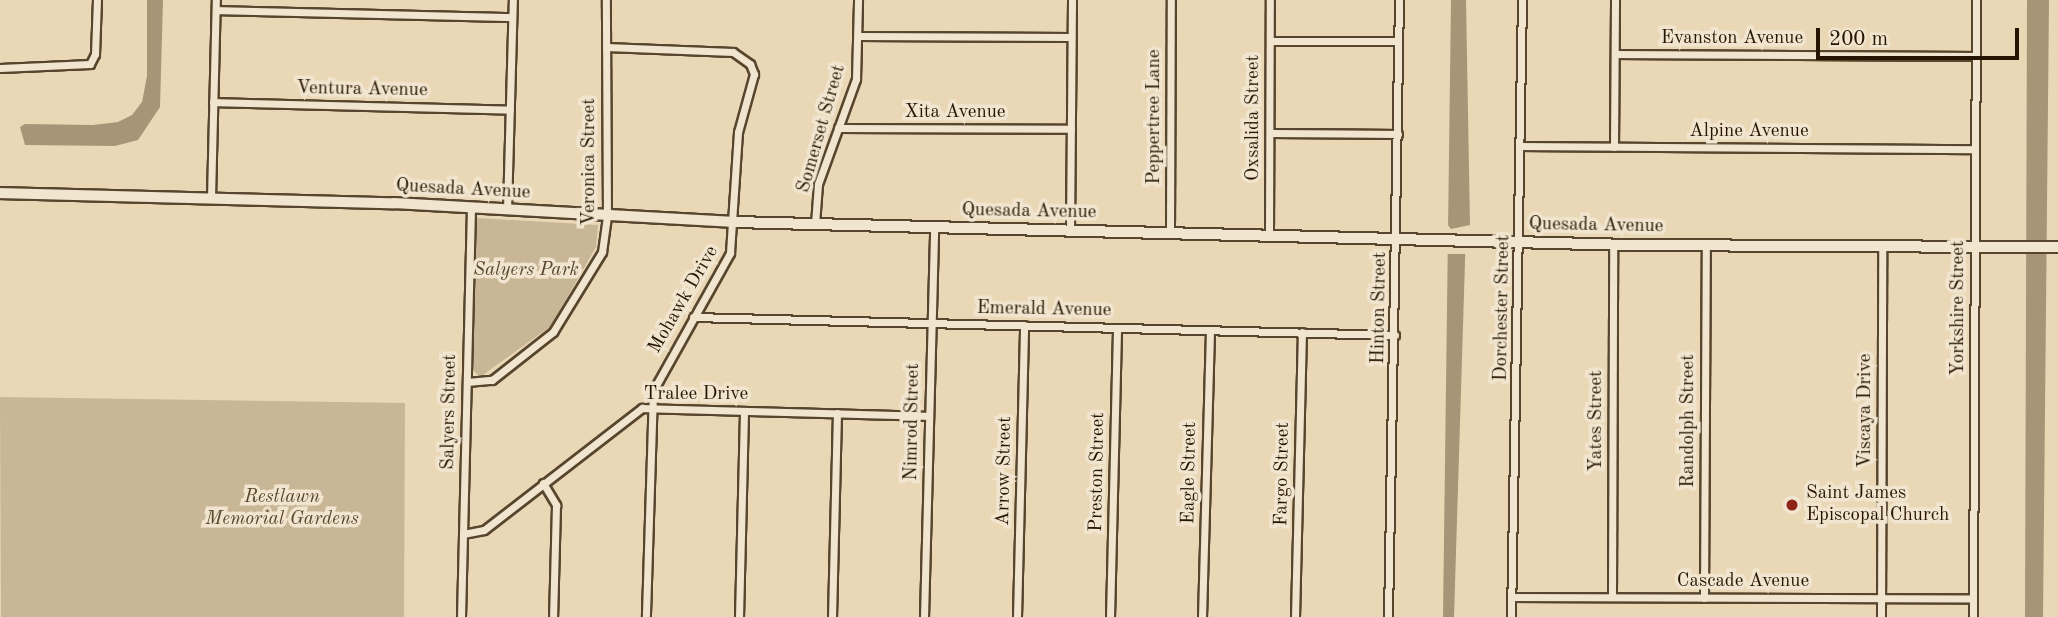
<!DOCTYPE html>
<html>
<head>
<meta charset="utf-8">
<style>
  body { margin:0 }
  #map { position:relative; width:2058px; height:617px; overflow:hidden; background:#ead7b5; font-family:"Old Standard TT",serif }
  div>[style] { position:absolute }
  .green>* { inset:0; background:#c9b696 }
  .water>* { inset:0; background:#a79577 }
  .pier>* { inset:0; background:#ead7b5 }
  .roads { filter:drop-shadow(2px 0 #57452d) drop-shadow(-2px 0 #57452d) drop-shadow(0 2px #57452d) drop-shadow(0 -2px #57452d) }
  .street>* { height:7px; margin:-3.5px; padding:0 3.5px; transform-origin:3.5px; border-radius:3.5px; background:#f1e5cf }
  .secondary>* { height:10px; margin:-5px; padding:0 5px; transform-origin:5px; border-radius:5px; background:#f1e5cf }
  .dots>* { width:19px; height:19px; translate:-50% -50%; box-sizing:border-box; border:4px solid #f1e5cf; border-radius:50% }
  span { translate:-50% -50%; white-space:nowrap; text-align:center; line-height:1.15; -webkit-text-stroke:7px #f1e5cf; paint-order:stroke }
  .street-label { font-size:19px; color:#261400 }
  .park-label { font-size:19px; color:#57452d; font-style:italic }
  .poi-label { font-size:19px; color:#261400 }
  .left { translate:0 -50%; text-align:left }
  .scale { position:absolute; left:1816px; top:28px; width:203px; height:32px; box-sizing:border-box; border:4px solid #261400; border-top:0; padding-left:9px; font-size:21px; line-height:24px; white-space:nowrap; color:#261400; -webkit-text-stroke:5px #f1e5cf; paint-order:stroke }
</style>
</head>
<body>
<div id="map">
  <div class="green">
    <div style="clip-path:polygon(477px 218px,598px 225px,596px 247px,551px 326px,480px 377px,472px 369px)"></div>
    <div style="clip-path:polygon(0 397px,405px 403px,404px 617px,1px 617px)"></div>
  </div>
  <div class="water">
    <div style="clip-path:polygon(147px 0,163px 0,160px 107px,138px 140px,115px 146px,25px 145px,20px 127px,25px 124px,93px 125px,118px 122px,132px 115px,142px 102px,147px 76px)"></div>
    <div style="clip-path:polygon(1451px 0,1466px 0,1470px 225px,1466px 229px,1454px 617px,1443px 617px)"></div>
    <div style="clip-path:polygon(2027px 0,2049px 0,2043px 617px,2025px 617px)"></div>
  </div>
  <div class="pier">
    <div style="clip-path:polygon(1447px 224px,1451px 229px,1470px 225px,1468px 254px,1447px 254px)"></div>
  </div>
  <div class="roads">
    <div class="street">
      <div style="left:216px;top:10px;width:296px;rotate:1.4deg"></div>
      <div style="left:858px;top:36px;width:213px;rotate:0.3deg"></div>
      <div style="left:1270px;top:41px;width:128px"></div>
      <div style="left:606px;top:47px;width:127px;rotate:2.3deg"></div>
      <div style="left:733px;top:52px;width:21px;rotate:35deg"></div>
      <div style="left:750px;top:64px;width:11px;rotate:68deg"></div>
      <div style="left:754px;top:74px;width:60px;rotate:105.4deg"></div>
      <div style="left:738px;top:132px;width:121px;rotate:93.8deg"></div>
      <div style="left:730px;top:253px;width:158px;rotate:119.2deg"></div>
      <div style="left:653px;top:391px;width:226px;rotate:91.8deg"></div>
      <div style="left:1615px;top:54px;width:361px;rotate:0.3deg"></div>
      <div style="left:0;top:68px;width:90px;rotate:-2.5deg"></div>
      <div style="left:90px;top:64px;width:11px;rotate:-63deg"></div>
      <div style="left:95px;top:54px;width:54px;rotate:-87.9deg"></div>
      <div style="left:213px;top:102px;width:297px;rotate:1.5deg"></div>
      <div style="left:838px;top:128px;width:233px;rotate:0.2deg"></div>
      <div style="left:1270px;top:133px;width:128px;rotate:0.4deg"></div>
      <div style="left:1521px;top:146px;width:454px;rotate:0.4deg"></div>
      <div style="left:1614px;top:147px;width:147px;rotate:-89.6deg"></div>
      <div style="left:211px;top:198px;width:198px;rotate:-88.6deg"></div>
      <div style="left:507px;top:210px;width:210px;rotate:-88.4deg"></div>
      <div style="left:815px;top:224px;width:40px;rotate:-85.7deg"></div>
      <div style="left:818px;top:184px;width:112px;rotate:-70.1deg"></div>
      <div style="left:856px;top:79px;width:79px;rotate:-88.5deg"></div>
      <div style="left:1070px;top:231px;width:231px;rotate:-89.5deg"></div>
      <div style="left:1170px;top:233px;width:233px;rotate:-89.8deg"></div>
      <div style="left:1269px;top:236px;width:236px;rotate:-89.8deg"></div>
      <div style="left:693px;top:317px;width:702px;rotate:1.47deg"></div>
      <div style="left:467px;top:382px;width:25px;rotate:-5deg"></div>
      <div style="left:492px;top:380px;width:78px;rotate:-38.2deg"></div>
      <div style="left:553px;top:332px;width:94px;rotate:-58.5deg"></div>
      <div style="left:602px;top:252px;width:36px;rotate:-82deg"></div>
      <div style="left:607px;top:216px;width:216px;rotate:-90.3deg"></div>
      <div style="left:543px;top:483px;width:26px;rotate:59deg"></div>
      <div style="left:556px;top:505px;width:112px;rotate:91.5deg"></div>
      <div style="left:463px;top:534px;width:21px;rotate:-11deg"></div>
      <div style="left:484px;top:530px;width:200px;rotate:-37.7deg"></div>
      <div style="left:642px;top:408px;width:287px;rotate:1.6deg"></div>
      <div style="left:1512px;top:597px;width:461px;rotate:0.2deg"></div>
      <div style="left:1612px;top:597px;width:352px;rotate:-89.8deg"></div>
      <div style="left:1704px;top:598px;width:353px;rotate:-89.7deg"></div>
      <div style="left:461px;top:617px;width:410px;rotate:-88.6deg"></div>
      <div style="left:739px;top:617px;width:206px;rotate:-88.6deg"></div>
      <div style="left:832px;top:617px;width:204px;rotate:-88.6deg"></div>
      <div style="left:924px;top:617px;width:390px;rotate:-88.5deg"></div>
      <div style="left:1017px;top:617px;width:292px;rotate:-88.6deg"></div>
      <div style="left:1110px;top:617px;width:289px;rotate:-88.6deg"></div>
      <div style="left:1202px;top:617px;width:287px;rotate:-88.4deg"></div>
      <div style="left:1295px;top:617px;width:285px;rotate:-88.6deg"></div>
      <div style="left:1388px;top:617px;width:617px;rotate:-88.98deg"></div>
      <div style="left:1511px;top:617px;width:617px;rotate:-88.98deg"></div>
      <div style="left:1881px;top:617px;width:371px;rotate:-89.8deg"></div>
      <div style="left:1973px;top:617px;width:617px;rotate:-89.72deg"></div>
    </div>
    <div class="secondary">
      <div style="left:0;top:193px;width:394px;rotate:1.5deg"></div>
      <div style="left:394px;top:203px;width:341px;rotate:3.2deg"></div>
      <div style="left:734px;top:222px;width:899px;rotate:1.47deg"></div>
      <div style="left:1633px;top:245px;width:425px;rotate:0.3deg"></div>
    </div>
  </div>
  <div class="dots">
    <div style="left:1792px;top:505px;background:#8f2418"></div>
  </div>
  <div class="street-label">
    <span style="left:1732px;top:39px">Evanston Avenue</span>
    <span style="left:362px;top:90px;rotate:1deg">Ventura Avenue</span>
    <span style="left:955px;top:113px">Xita Avenue</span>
    <span style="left:1155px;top:117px;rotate:-90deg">Peppertree Lane</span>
    <span style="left:1254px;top:118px;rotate:-90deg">Oxsalida Street</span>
    <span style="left:822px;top:129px;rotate:-74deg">Somerset Street</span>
    <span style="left:1749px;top:132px">Alpine Avenue</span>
    <span style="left:590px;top:162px;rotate:-90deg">Veronica Street</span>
    <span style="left:463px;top:190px;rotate:3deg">Quesada Avenue</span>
    <span style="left:1029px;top:212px;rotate:1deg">Quesada Avenue</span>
    <span style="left:1596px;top:226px;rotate:1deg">Quesada Avenue</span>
    <span style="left:684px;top:300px;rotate:-60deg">Mohawk Drive</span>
    <span style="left:1380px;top:308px;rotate:-89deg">Hinton Street</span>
    <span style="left:1503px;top:308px;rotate:-89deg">Dorchester Street</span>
    <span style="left:1959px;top:308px;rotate:-90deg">Yorkshire Street</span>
    <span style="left:1044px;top:310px;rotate:1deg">Emerald Avenue</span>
    <span style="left:696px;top:395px">Tralee Drive</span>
    <span style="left:1866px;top:411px;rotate:-90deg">Viscaya Drive</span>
    <span style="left:450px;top:412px;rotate:-89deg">Salyers Street</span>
    <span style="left:1597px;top:421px;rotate:-90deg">Yates Street</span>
    <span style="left:1689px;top:421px;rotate:-90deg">Randolph Street</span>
    <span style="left:913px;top:422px;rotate:-89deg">Nimrod Street</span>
    <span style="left:1005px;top:471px;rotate:-89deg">Arrow Street</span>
    <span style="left:1098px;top:472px;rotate:-89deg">Preston Street</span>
    <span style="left:1190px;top:473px;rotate:-89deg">Eagle Street</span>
    <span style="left:1283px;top:474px;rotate:-89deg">Fargo Street</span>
    <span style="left:1743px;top:582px">Cascade Avenue</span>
  </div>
  <div class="park-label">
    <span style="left:526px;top:271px">Salyers Park</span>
    <span style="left:282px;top:509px">Restlawn<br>Memorial Gardens</span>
  </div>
  <div class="poi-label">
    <span class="left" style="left:1806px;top:505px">Saint James<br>Episcopal Church</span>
  </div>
  <div class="scale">200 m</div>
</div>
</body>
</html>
